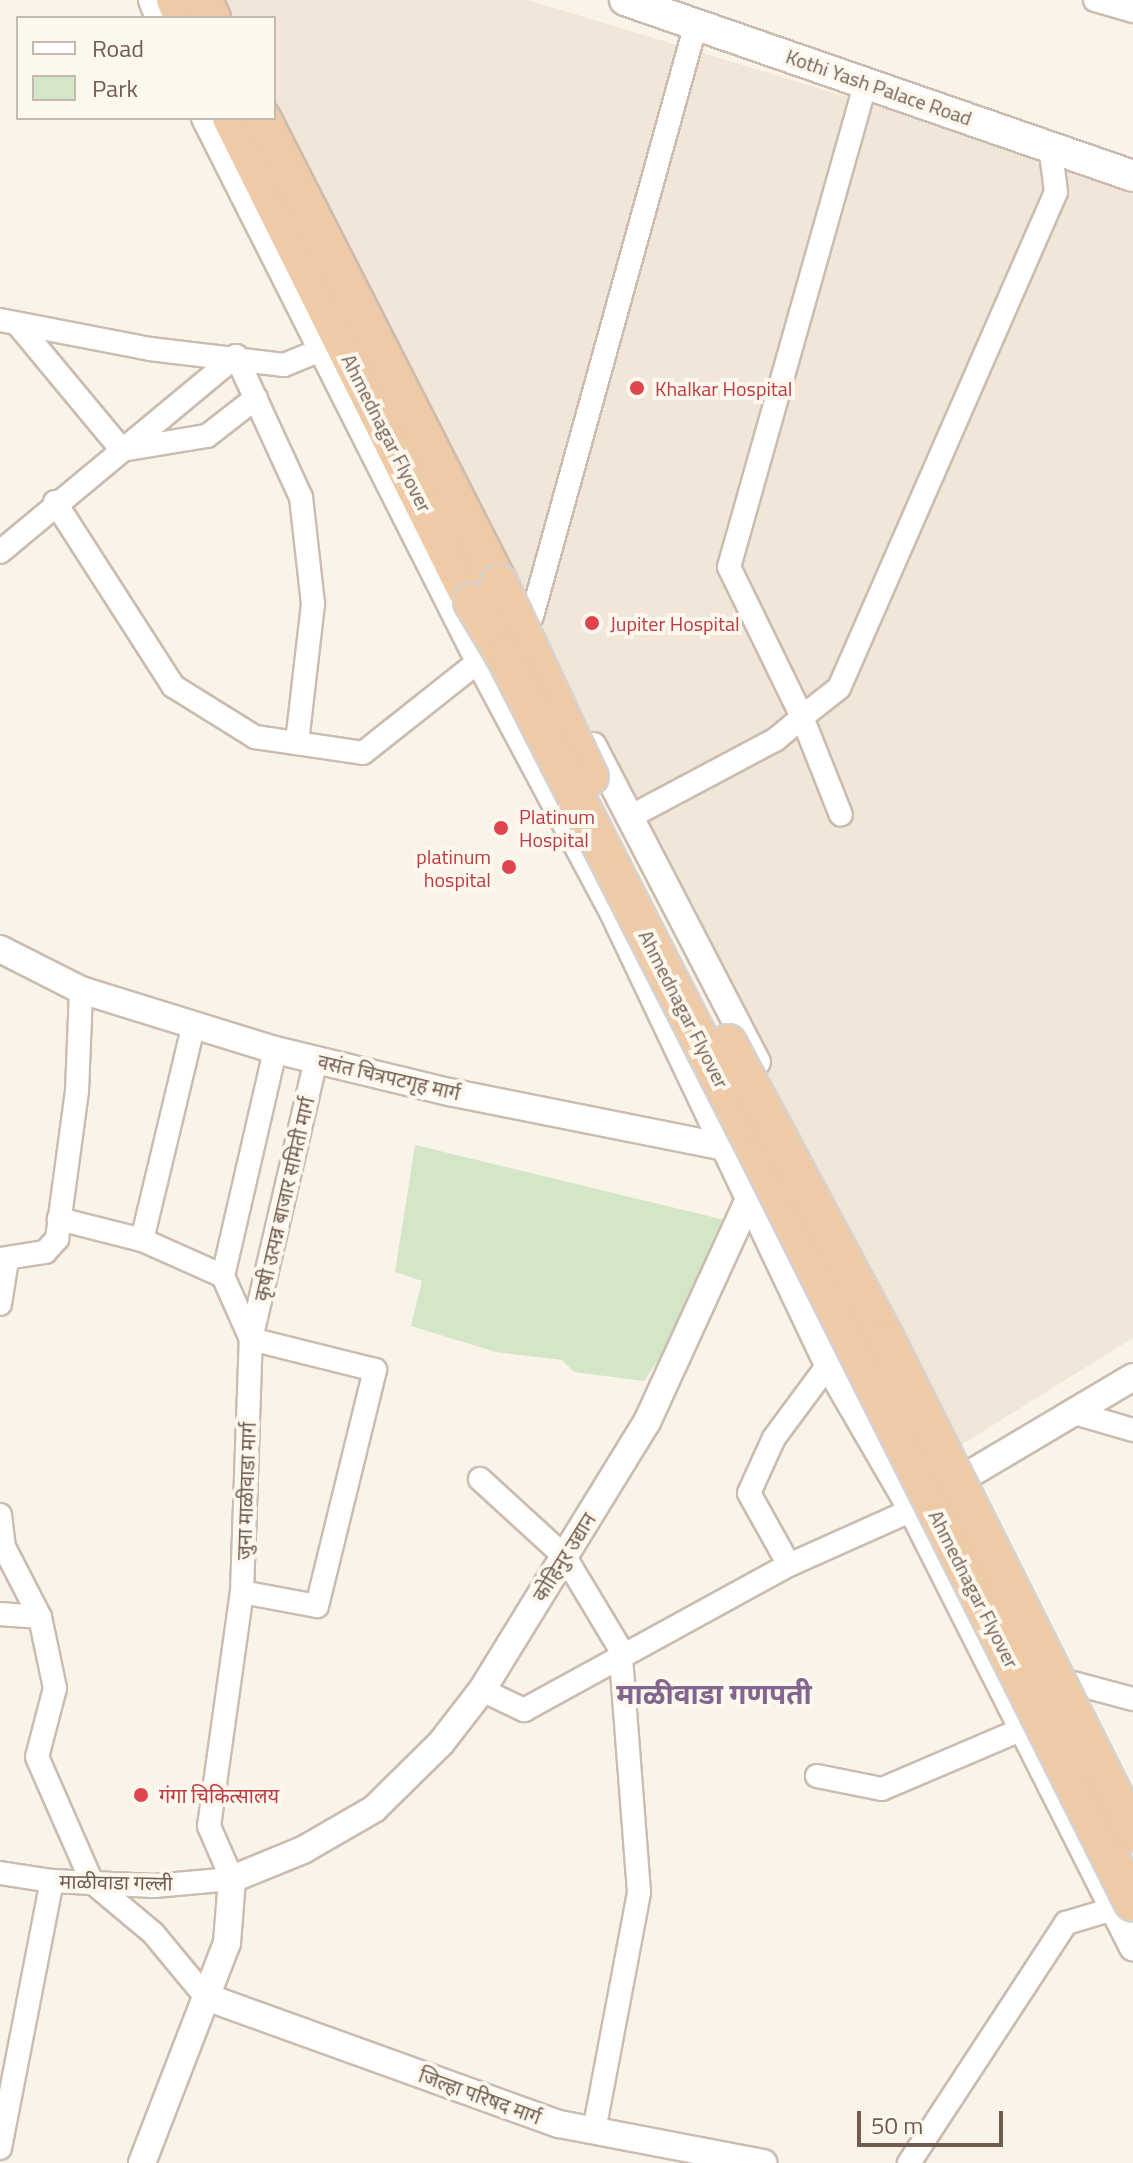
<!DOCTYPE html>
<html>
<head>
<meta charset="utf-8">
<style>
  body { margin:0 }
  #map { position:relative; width:1133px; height:2163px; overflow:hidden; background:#faf4e8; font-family:"Titillium Web","Noto Sans Devanagari",sans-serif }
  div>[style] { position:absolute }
  .residential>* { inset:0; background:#f1e6d7 }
  .green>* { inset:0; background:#d3e6c8 }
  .roads { filter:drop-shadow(2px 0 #cbbcaf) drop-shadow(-2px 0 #cbbcaf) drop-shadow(0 2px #cbbcaf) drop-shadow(0 -2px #cbbcaf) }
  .minor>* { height:22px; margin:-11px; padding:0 11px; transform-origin:11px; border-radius:11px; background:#fff }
  .tertiary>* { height:26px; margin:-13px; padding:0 13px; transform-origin:13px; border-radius:13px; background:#fff }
  .secondary>* { height:30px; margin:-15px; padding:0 15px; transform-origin:15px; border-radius:15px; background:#fff }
  .trunk>* { height:36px; margin:-18px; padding:0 18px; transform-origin:18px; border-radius:18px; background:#efcaa7 }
  .bridges { filter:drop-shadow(2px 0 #d7d2ce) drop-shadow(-2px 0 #d7d2ce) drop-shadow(0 2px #d7d2ce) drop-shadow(0 -2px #d7d2ce) }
  .trunk-bridge>* { height:36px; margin:-18px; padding:0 18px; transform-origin:18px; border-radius:18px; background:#efcaa7 }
  .dots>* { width:22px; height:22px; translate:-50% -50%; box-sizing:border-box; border:4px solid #fdf8ee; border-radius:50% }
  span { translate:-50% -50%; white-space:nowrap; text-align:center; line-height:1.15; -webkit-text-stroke:8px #fdf8ee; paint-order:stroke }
  .street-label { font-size:20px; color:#715d4f }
  .health-label { font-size:20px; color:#be3a42 }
  .left { translate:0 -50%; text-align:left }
  .right { translate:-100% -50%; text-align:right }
  .district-label { font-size:28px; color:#82668d; font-weight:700 }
  .legend { position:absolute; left:16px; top:16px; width:260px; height:104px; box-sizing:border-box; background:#fdf8ee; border:2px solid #c5baae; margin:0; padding:10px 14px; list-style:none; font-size:24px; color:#715d4f }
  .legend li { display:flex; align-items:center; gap:16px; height:40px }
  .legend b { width:40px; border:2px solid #c5baae }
  .scale { position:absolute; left:857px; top:2111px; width:146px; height:36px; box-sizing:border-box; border:4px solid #715d4f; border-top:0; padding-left:10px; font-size:24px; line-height:28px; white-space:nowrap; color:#715d4f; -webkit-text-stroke:6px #fdf8ee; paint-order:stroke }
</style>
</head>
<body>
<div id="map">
  <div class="residential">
    <div style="clip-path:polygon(225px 0,528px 0,1059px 161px,1133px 196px,1133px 1338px,937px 1460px,274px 101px,274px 18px,234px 18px)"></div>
  </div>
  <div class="green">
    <div style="clip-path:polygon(415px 1145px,733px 1222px,685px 1320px,644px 1381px,574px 1372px,562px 1360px,496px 1352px,411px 1326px,422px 1281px,395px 1272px)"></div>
  </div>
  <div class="roads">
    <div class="minor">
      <div style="left:1095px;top:0;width:40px;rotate:16deg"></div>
      <div style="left:866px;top:82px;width:504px;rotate:105.77deg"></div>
      <div style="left:729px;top:567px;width:167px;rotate:64deg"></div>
      <div style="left:802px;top:717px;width:47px;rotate:-38.1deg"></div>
      <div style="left:839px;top:688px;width:541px;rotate:-66.37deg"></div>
      <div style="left:1056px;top:192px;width:47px;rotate:-97.3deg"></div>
      <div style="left:0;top:320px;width:153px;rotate:10.9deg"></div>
      <div style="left:150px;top:349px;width:135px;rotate:6.8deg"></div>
      <div style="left:284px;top:365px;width:42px;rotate:-22.3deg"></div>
      <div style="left:19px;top:326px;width:161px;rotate:50.3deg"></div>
      <div style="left:122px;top:450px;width:86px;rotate:-9.4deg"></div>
      <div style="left:207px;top:436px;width:62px;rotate:-37.8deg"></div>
      <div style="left:55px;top:502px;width:219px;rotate:57.3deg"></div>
      <div style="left:173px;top:686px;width:97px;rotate:31.9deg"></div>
      <div style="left:255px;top:737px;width:109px;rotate:8.4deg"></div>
      <div style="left:363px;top:753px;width:148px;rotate:-38.4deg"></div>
      <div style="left:0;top:552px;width:307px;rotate:-39.7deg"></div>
      <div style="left:236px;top:356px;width:155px;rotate:65.3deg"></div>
      <div style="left:301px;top:497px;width:108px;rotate:83.6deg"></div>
      <div style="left:313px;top:604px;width:140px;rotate:96.6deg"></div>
      <div style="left:532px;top:616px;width:614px;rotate:-74.52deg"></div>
      <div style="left:628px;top:818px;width:166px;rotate:-28deg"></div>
      <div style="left:775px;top:740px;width:35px;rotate:-40deg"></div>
      <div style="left:802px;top:717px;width:105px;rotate:68.3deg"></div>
      <div style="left:142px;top:1240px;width:218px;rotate:-76.5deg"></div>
      <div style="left:0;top:1259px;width:46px;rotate:-8.8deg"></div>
      <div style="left:45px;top:1252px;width:18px;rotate:-47deg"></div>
      <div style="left:57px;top:1239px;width:149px;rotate:-82.3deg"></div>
      <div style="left:77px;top:1091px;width:101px;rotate:-87.7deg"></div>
      <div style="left:223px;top:1276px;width:232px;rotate:-77deg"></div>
      <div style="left:0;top:1304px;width:45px;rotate:-81deg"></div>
      <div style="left:1078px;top:1414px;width:57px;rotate:16.2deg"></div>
      <div style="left:480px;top:1479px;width:115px;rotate:42.5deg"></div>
      <div style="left:565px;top:1557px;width:114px;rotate:59deg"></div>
      <div style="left:0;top:1515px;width:32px;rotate:83deg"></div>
      <div style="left:4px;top:1547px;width:79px;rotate:62.8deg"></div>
      <div style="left:40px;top:1617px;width:73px;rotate:78.1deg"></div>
      <div style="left:55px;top:1688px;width:71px;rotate:104.6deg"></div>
      <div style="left:37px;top:1757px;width:137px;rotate:66.3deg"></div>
      <div style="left:92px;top:1882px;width:80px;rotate:39.9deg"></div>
      <div style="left:153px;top:1933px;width:83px;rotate:50.4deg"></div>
      <div style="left:789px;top:1565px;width:82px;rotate:-119.1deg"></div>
      <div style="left:749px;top:1493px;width:60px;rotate:-65.6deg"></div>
      <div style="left:774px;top:1438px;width:91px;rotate:-53.5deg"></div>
      <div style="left:242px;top:1592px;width:76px;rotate:10.6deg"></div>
      <div style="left:317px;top:1606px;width:243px;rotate:-76.2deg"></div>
      <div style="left:375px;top:1370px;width:128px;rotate:-166deg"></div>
      <div style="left:251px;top:1339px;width:287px;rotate:-76.9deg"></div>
      <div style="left:0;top:1614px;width:40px;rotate:4.3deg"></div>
      <div style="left:1073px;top:1683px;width:62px;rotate:14.9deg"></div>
      <div style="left:482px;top:1690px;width:47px;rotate:25.5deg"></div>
      <div style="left:524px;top:1710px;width:302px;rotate:-28.7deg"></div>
      <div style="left:789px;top:1565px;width:135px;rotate:-24.1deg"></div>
      <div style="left:817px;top:1776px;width:66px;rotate:11.3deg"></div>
      <div style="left:882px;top:1789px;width:150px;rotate:-23.1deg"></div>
      <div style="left:0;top:1873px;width:53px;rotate:8.7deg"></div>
      <div style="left:52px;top:1881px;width:102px;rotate:2.8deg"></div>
      <div style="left:154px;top:1886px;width:78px;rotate:-5.1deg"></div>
      <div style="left:232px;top:1879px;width:58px;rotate:-113.5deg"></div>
      <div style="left:209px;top:1826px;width:236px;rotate:-82deg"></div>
      <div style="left:242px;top:1592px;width:253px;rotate:-88deg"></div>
      <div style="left:251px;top:1339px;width:69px;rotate:-114deg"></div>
      <div style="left:223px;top:1276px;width:89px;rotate:-156deg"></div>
      <div style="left:142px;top:1240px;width:86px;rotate:-165.8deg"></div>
      <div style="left:594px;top:2131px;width:243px;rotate:-79.3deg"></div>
      <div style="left:639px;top:1892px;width:236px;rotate:-94.4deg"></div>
      <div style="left:0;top:2148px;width:272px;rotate:-79deg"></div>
      <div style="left:909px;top:2163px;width:287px;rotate:-56.8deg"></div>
      <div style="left:1066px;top:1923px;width:49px;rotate:-16.6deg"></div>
    </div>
    <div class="tertiary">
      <div style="left:152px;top:0;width:19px;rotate:69deg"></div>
      <div style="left:205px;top:118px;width:608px;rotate:63.22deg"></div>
      <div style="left:479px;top:661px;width:287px;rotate:61.9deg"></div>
      <div style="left:614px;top:914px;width:499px;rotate:64.6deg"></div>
      <div style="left:828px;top:1365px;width:168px;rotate:59.9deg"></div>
      <div style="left:912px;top:1510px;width:490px;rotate:63.2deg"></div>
      <div style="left:593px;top:746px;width:356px;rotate:62.6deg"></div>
      <div style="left:0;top:949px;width:91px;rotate:26.8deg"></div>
      <div style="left:81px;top:990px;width:203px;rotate:17.2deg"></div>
      <div style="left:275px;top:1050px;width:179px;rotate:13.6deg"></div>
      <div style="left:449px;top:1092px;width:280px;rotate:11.3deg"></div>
      <div style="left:724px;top:1147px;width:13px;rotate:-27deg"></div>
      <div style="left:968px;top:1475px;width:192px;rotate:-30.7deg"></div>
      <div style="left:206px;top:1997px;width:375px;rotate:19.8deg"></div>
      <div style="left:559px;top:2124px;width:208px;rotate:10.8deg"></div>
      <div style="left:142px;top:2163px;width:236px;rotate:-68.9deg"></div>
      <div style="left:227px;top:1943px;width:64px;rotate:-85.5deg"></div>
      <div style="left:232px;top:1879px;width:77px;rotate:-22.2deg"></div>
      <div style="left:303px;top:1850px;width:82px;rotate:-30deg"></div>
      <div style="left:374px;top:1809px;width:94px;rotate:-44.6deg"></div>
      <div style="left:441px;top:1743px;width:67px;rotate:-52.3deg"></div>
      <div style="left:482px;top:1690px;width:315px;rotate:-58.4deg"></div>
      <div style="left:647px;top:1422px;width:250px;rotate:-65.4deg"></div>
      <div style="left:751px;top:1195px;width:12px;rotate:-31deg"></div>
    </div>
    <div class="secondary">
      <div style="left:625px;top:0;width:538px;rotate:19.11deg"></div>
    </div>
    <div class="trunk">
      <div style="left:175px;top:0;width:20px;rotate:66deg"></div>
      <div style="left:204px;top:0;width:20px;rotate:66deg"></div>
      <div style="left:231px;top:118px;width:541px;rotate:63.53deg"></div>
      <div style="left:262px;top:118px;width:522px;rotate:62.99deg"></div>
    </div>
  </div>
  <div class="bridges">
    <div class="trunk-bridge">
      <div style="left:499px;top:583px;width:214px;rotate:64.9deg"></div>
      <div style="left:472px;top:602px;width:62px;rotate:58.9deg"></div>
      <div style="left:504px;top:655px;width:562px;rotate:63.02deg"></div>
      <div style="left:759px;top:1156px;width:835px;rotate:63.4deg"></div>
      <div style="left:728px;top:1043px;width:336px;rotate:61.9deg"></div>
      <div style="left:886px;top:1339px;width:552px;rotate:63.43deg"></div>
    </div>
  </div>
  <div class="dots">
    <div style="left:637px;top:388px;background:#e0444e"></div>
    <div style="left:592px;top:623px;background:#e0444e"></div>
    <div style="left:501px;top:828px;background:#e0444e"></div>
    <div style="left:509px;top:867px;background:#e0444e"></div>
    <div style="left:141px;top:1795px;background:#e0444e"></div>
  </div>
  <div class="street-label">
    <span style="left:879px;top:87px;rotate:19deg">Kothi Yash Palace Road</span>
    <span style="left:387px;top:433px;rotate:63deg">Ahmednagar Flyover</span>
    <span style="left:684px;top:1009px;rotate:63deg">Ahmednagar Flyover</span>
    <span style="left:389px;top:1077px;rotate:13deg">वसंत चित्रपटगृह मार्ग</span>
    <span style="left:284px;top:1199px;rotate:-77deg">कृषी उत्पन्न बाजार समिती मार्ग</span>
    <span style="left:246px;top:1491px;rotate:-88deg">जुना माळीवाडा मार्ग</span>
    <span style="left:564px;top:1557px;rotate:-58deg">कोहिनुर उद्यान</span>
    <span style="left:974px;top:1589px;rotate:63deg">Ahmednagar Flyover</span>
    <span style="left:116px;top:1882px;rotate:1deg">माळीवाडा गल्ली</span>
    <span style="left:480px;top:2096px;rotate:20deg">जिल्हा परिषद मार्ग</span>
  </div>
  <div class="health-label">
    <span class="left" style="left:655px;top:388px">Khalkar Hospital</span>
    <span class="left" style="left:610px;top:623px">Jupiter Hospital</span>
    <span class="left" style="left:519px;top:828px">Platinum<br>Hospital</span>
    <span class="right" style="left:491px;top:868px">platinum<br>hospital</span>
    <span class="left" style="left:159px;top:1795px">गंगा चिकित्सालय</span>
  </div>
  <div class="district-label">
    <span style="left:714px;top:1694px">माळीवाडा गणपती</span>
  </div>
  <ul class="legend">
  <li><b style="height:10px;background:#fff"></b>Road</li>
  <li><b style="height:22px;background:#d3e6c8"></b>Park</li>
  </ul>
  <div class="scale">50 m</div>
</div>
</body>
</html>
